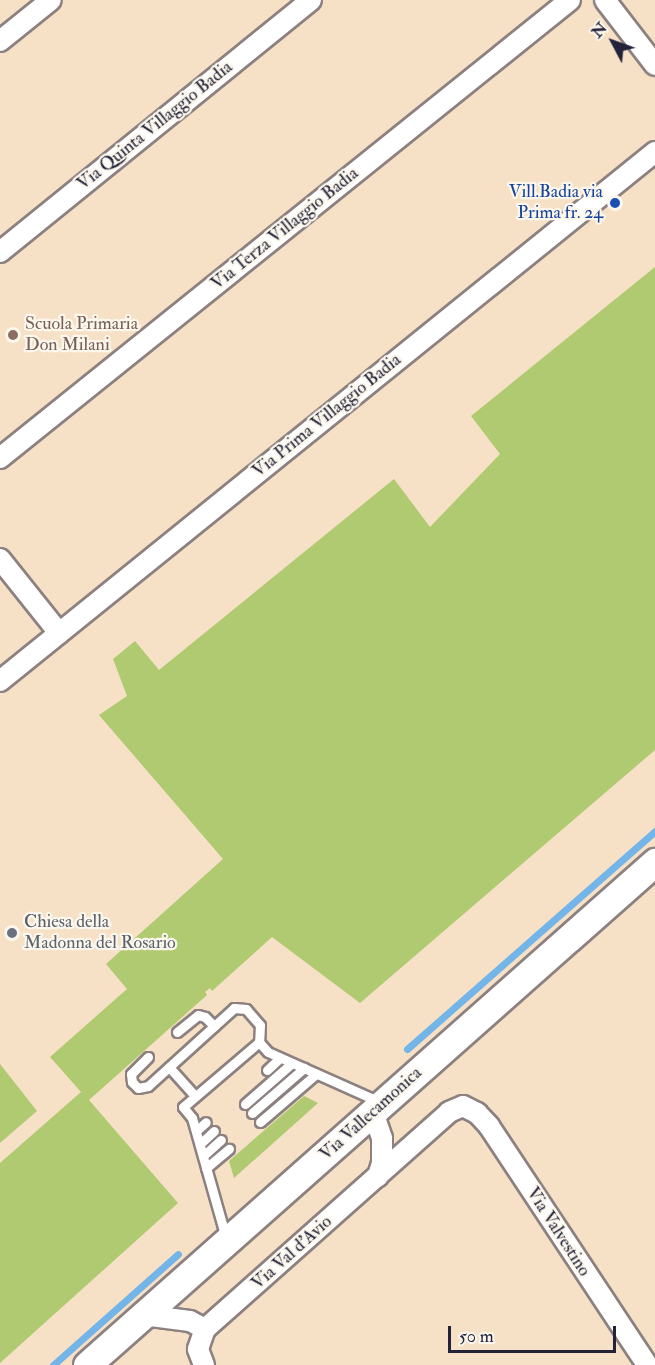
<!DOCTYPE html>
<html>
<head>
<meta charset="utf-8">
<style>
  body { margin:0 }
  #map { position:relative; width:655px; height:1365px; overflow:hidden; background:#f6e0c6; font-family:"IM FELL Double Pica",serif }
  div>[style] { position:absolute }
  .green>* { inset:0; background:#afca70 }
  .stream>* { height:7px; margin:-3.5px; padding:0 3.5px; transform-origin:3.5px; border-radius:3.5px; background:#73b5e8 }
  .roads { filter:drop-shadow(2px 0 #8c8180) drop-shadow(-2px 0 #8c8180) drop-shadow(0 2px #8c8180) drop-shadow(0 -2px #8c8180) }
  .lane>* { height:9px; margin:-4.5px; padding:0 4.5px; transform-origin:4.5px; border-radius:4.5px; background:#fff }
  .street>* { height:20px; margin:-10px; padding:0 10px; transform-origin:10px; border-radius:10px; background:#fff }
  .secondary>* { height:27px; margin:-13.5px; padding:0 13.5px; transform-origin:13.5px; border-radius:13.5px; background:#fff }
  .dots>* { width:16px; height:16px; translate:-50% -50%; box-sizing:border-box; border:3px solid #fbf7ec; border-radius:50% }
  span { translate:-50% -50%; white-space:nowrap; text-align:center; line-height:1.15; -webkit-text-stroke:4.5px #fbf7ec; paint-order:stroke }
  .street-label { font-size:18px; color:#22223b }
  .transit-label { font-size:18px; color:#164399 }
  .right { translate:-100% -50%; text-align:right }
  .education-label { font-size:18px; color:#785e54 }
  .left { translate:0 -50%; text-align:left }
  .worship-label { font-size:18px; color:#5b616d }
  .north { position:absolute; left:583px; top:12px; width:60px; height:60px; -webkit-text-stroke:4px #fbf7ec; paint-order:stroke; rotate:311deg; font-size:16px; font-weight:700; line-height:24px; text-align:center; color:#22223b }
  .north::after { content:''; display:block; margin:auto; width:21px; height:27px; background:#22223b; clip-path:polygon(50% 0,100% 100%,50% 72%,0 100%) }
  .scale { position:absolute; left:448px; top:1326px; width:168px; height:27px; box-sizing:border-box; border:3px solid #22223b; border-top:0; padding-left:8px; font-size:18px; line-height:21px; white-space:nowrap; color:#22223b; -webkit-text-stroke:4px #fbf7ec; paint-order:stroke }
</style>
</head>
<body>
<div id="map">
  <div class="green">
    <div style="clip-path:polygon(655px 267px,655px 750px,360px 1003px,272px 937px,212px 991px,210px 988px,205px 992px,207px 995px,89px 1100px,178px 1203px,0 1363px,0 1163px,81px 1092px,50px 1057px,127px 989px,106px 964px,223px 859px,99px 715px,127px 696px,113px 659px,135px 641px,159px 670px,394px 479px,430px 527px,500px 454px,471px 416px)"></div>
    <div style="clip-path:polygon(0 1064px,37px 1111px,0 1143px)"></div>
    <div style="clip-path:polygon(304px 1096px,318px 1103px,234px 1178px,229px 1161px)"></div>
  </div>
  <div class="stream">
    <div style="left:407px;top:1049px;width:330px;rotate:-41.3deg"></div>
    <div style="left:53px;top:1365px;width:167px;rotate:-41.6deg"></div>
  </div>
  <div class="roads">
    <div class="lane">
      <div style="left:177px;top:1032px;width:27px;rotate:-39deg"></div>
      <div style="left:198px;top:1015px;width:7px;rotate:16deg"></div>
      <div style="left:205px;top:1017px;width:13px;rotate:45deg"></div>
      <div style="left:148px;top:1057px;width:24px;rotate:135deg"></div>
      <div style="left:131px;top:1074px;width:8px;rotate:83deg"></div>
      <div style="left:132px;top:1082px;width:8px;rotate:45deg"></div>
      <div style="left:138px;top:1088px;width:10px;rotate:-11deg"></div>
      <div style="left:148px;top:1086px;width:116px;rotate:-42.2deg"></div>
      <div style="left:234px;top:1008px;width:12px;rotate:5deg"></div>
      <div style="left:246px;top:1009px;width:21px;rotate:49deg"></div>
      <div style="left:260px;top:1025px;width:17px;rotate:93deg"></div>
      <div style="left:169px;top:1067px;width:39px;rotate:48deg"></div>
      <div style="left:267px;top:1070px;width:18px;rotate:-43deg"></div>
      <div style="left:245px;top:1104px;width:62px;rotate:-41.1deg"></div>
      <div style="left:252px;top:1113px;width:69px;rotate:-40.9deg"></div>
      <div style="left:260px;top:1122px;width:74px;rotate:-40.6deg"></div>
      <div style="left:196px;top:1131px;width:13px;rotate:-42deg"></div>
      <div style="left:200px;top:1144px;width:19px;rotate:-43deg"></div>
      <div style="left:203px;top:1156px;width:24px;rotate:-42deg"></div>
      <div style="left:206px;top:1168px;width:30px;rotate:-40deg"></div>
      <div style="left:226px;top:1238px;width:125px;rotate:-105.8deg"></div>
      <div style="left:192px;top:1118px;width:14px;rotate:-129deg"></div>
      <div style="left:183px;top:1107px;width:100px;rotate:-40.5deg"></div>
      <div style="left:259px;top:1042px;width:13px;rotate:48deg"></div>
      <div style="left:268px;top:1052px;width:123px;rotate:24.1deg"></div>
    </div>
    <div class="street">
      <div style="left:605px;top:0;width:82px;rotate:52.4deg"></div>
      <div style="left:0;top:41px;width:65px;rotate:-38.8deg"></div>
      <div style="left:0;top:252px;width:400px;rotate:-39deg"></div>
      <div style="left:0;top:458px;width:731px;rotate:-38.78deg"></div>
      <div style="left:0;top:559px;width:95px;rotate:51.4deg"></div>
      <div style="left:0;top:681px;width:842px;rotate:-38.93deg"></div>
      <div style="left:373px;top:1112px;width:28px;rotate:71deg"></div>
      <div style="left:382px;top:1138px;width:25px;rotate:90deg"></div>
      <div style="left:382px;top:1163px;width:14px;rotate:107deg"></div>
      <div style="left:143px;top:1315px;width:47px;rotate:7.3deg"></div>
      <div style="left:190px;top:1321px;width:17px;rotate:28deg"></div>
      <div style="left:204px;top:1365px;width:17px;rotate:-111deg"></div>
      <div style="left:198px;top:1349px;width:21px;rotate:-71deg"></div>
      <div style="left:205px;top:1329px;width:327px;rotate:-41.6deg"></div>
      <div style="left:449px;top:1112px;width:15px;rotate:-23deg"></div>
      <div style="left:463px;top:1106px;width:16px;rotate:27deg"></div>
      <div style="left:477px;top:1113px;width:18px;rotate:47deg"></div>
      <div style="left:489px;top:1126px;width:287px;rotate:56.5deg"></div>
    </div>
    <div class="secondary">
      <div style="left:87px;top:1365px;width:759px;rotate:-41.53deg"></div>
    </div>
  </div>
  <div class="dots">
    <div style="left:615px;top:203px;background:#1a4fb4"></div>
    <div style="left:13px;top:335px;background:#8d6e63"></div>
    <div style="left:12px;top:933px;background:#6b7280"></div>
  </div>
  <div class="street-label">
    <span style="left:155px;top:126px;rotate:-39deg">Via Quinta Villaggio Badia</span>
    <span style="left:285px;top:229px;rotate:-39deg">Via Terza Villaggio Badia</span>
    <span style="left:327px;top:416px;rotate:-39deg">Via Prima Villaggio Badia</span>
    <span style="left:371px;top:1114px;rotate:-42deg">Via Vallecamonica</span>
    <span style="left:558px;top:1232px;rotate:57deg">Via Valvestino</span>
    <span style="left:292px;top:1253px;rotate:-42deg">Via Val d'Avio</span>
  </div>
  <div class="transit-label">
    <span class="right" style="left:603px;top:203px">Vill.Badia via<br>Prima fr. 24</span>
  </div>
  <div class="education-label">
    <span class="left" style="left:25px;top:335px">Scuola Primaria<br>Don Milani</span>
  </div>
  <div class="worship-label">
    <span class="left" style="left:24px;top:933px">Chiesa della<br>Madonna del Rosario</span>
  </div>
  <div class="north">N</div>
  <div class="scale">50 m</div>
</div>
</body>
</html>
